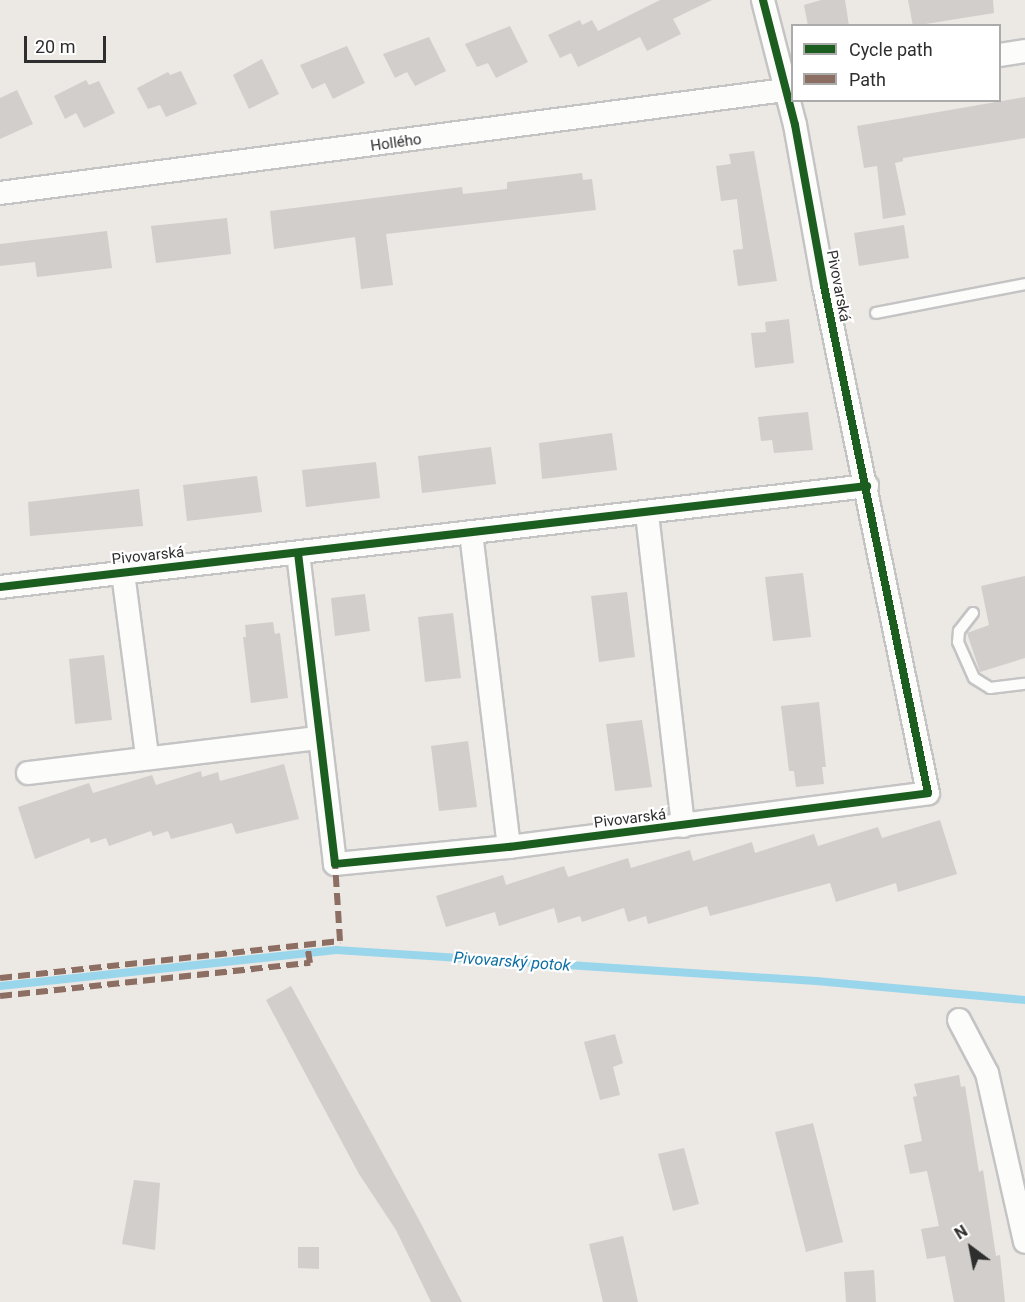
<!DOCTYPE html>
<html>
<head>
<meta charset="utf-8">
<style>
  body { margin:0 }
  #map { position:relative; width:1025px; height:1302px; overflow:hidden; background:#ece8e4; font-family:Roboto,sans-serif }
  div>[style] { position:absolute }
  .stream>* { height:8px; margin:-4px; padding:0 4px; transform-origin:4px; border-radius:4px; background:#99d6ec }
  .building>* { inset:0; background:#d1cecb }
  .roads { filter:drop-shadow(2px 0 #c5c4c5) drop-shadow(-2px 0 #c5c4c5) drop-shadow(0 2px #c5c4c5) drop-shadow(0 -2px #c5c4c5) }
  .lane>* { height:10px; margin:-5px; padding:0 5px; transform-origin:5px; border-radius:5px; background:#fcfcfb }
  .street>* { height:22px; margin:-11px; padding:0 11px; transform-origin:11px; border-radius:11px; background:#fcfcfb }
  .quiet>* { height:6px; margin-top:-3px; transform-origin:0; background:repeating-linear-gradient(90deg,#8d6e63 0 12px,transparent 0 18px) }
  .cycleway>* { height:8px; margin:-4px; padding:0 4px; transform-origin:4px; border-radius:4px; background:#1b5e20 }
  span { translate:-50% -50%; white-space:nowrap; text-align:center; line-height:1.15; -webkit-text-stroke:4.5px #fff; paint-order:stroke }
  .street-label { font-size:15px; color:#2e2e2e }
  .water-label { font-size:16px; color:#0d6fa3; font-style:italic }
  .legend { position:absolute; left:791px; top:24px; width:210px; height:78px; box-sizing:border-box; background:#fff; border:2px solid #ababab; margin:0; padding:8px 10px; list-style:none; font-size:18px; color:#2e2e2e }
  .legend li { display:flex; align-items:center; gap:12px; height:30px }
  .legend b { width:30px; border:2px solid #ababab }
  .north { position:absolute; left:941px; top:1218px; width:60px; height:60px; -webkit-text-stroke:4px #fff; paint-order:stroke; rotate:328deg; font-size:16px; font-weight:700; line-height:24px; text-align:center; color:#2e2e2e }
  .north::after { content:''; display:block; margin:auto; width:21px; height:27px; background:#2e2e2e; clip-path:polygon(50% 0,100% 100%,50% 72%,0 100%) }
  .scale { position:absolute; left:24px; top:36px; width:82px; height:27px; box-sizing:border-box; border:3px solid #2e2e2e; border-top:0; padding-left:8px; font-size:18px; line-height:21px; white-space:nowrap; color:#2e2e2e; -webkit-text-stroke:4px #fff; paint-order:stroke }
</style>
</head>
<body>
<div id="map">
  <div class="stream">
    <div style="left:0;top:986px;width:338px;rotate:-6.1deg"></div>
    <div style="left:336px;top:950px;width:481px;rotate:3.7deg"></div>
    <div style="left:816px;top:981px;width:210px;rotate:5.2deg"></div>
  </div>
  <div class="building">
    <div style="clip-path:polygon(660px 0,712px 0,673px 19px,681px 34px,647px 51px,640px 37px,578px 67px,571px 53px,560px 58px,548px 35px,580px 20px,582px 25px,592px 20px,598px 31px)"></div>
    <div style="clip-path:polygon(821px 0,845px 0,849px 26px,808px 26px,804px 5px)"></div>
    <div style="clip-path:polygon(908px 0,993px 0,994px 13px,913px 26px)"></div>
    <div style="clip-path:polygon(510px 26px,528px 62px,496px 78px,488px 63px,477px 67px,465px 44px)"></div>
    <div style="clip-path:polygon(429px 37px,446px 71px,415px 86px,407px 72px,395px 78px,383px 54px)"></div>
    <div style="clip-path:polygon(347px 46px,365px 83px,333px 99px,325px 83px,312px 89px,300px 65px)"></div>
    <div style="clip-path:polygon(262px 59px,279px 94px,249px 109px,233px 75px)"></div>
    <div style="clip-path:polygon(181px 71px,197px 104px,166px 117px,160px 105px,148px 109px,137px 88px,168px 72px,170px 75px)"></div>
    <div style="clip-path:polygon(86px 80px,89px 85px,99px 81px,115px 113px,84px 128px,76px 113px,65px 119px,54px 96px)"></div>
    <div style="clip-path:polygon(17px 90px,33px 124px,0 139px,0 98px)"></div>
    <div style="clip-path:polygon(1025px 97px,1025px 138px,903px 158px,903px 161px,895px 163px,906px 215px,883px 219px,877px 166px,864px 168px,857px 126px)"></div>
    <div style="clip-path:polygon(754px 151px,777px 281px,738px 286px,733px 250px,743px 249px,737px 199px,721px 201px,716px 166px,731px 164px,729px 154px)"></div>
    <div style="clip-path:polygon(582px 173px,583px 180px,592px 179px,596px 210px,386px 234px,393px 285px,361px 289px,355px 237px,274px 249px,270px 211px,462px 187px,463px 194px,507px 189px,507px 182px)"></div>
    <div style="clip-path:polygon(227px 218px,231px 254px,156px 263px,151px 226px)"></div>
    <div style="clip-path:polygon(904px 225px,909px 258px,859px 266px,854px 233px)"></div>
    <div style="clip-path:polygon(107px 231px,112px 268px,37px 277px,35px 262px,0 266px,0 244px)"></div>
    <div style="clip-path:polygon(789px 319px,794px 363px,755px 368px,751px 333px,766px 332px,765px 322px)"></div>
    <div style="clip-path:polygon(808px 412px,813px 450px,774px 453px,772px 440px,761px 441px,758px 417px)"></div>
    <div style="clip-path:polygon(612px 433px,617px 470px,542px 479px,539px 443px)"></div>
    <div style="clip-path:polygon(491px 447px,496px 484px,422px 493px,418px 456px)"></div>
    <div style="clip-path:polygon(376px 462px,380px 498px,306px 507px,302px 470px)"></div>
    <div style="clip-path:polygon(257px 476px,262px 512px,187px 521px,183px 485px)"></div>
    <div style="clip-path:polygon(139px 489px,143px 526px,30px 536px,28px 502px)"></div>
    <div style="clip-path:polygon(803px 573px,811px 637px,773px 641px,765px 577px)"></div>
    <div style="clip-path:polygon(1025px 576px,1025px 658px,980px 672px,967px 633px,989px 625px,981px 586px)"></div>
    <div style="clip-path:polygon(627px 592px,635px 657px,599px 662px,591px 596px)"></div>
    <div style="clip-path:polygon(365px 594px,370px 631px,335px 636px,331px 598px)"></div>
    <div style="clip-path:polygon(453px 613px,461px 678px,425px 682px,418px 617px)"></div>
    <div style="clip-path:polygon(273px 622px,275px 634px,280px 633px,288px 698px,251px 703px,243px 637px,246px 637px,245px 625px)"></div>
    <div style="clip-path:polygon(104px 655px,112px 720px,75px 724px,69px 659px)"></div>
    <div style="clip-path:polygon(819px 702px,826px 767px,822px 767px,824px 784px,796px 787px,794px 771px,789px 771px,781px 706px)"></div>
    <div style="clip-path:polygon(642px 720px,652px 787px,615px 791px,606px 724px)"></div>
    <div style="clip-path:polygon(468px 741px,477px 807px,439px 811px,431px 746px)"></div>
    <div style="clip-path:polygon(284px 764px,299px 819px,236px 834px,232px 823px,171px 839px,168px 831px,153px 836px,151px 831px,109px 846px,106px 838px,91px 843px,89px 838px,35px 859px,18px 807px,89px 783px,93px 793px,152px 775px,156px 785px,201px 771px,202px 777px,218px 772px,220px 781px)"></div>
    <div style="clip-path:polygon(940px 820px,957px 874px,898px 892px,896px 883px,836px 902px,830px 883px,710px 916px,707px 906px,648px 924px,646px 916px,628px 922px,624px 908px,582px 922px,580px 916px,558px 923px,554px 908px,499px 926px,495px 912px,446px 927px,436px 896px,503px 875px,506px 885px,564px 866px,568px 877px,628px 858px,631px 868px,690px 850px,693px 861px,752px 842px,755px 853px,814px 834px,818px 846px,878px 827px,882px 838px)"></div>
    <div style="clip-path:polygon(291px 986px,418px 1218px,462px 1302px,431px 1302px,396px 1230px,359px 1174px,266px 1000px)"></div>
    <div style="clip-path:polygon(615px 1034px,623px 1063px,613px 1067px,620px 1095px,600px 1100px,584px 1042px)"></div>
    <div style="clip-path:polygon(959px 1075px,961px 1087px,965px 1086px,979px 1172px,983px 1170px,996px 1256px,1000px 1255px,1005px 1302px,954px 1302px,945px 1256px,927px 1259px,921px 1229px,939px 1226px,927px 1171px,910px 1174px,904px 1145px,922px 1141px,913px 1097px,917px 1096px,914px 1084px)"></div>
    <div style="clip-path:polygon(813px 1123px,843px 1242px,806px 1252px,775px 1132px)"></div>
    <div style="clip-path:polygon(684px 1148px,699px 1204px,673px 1211px,658px 1154px)"></div>
    <div style="clip-path:polygon(134px 1180px,160px 1183px,155px 1250px,122px 1244px)"></div>
    <div style="clip-path:polygon(623px 1236px,638px 1302px,603px 1302px,589px 1244px)"></div>
    <div style="clip-path:polygon(298px 1247px,319px 1247px,319px 1269px,298px 1268px)"></div>
    <div style="clip-path:polygon(874px 1270px,876px 1302px,846px 1302px,844px 1272px)"></div>
  </div>
  <div class="roads">
    <div class="lane">
      <div style="left:876px;top:313px;width:152px;rotate:-11deg"></div>
      <div style="left:973px;top:613px;width:23px;rotate:128deg"></div>
      <div style="left:959px;top:631px;width:11px;rotate:95deg"></div>
      <div style="left:958px;top:642px;width:39px;rotate:66deg"></div>
      <div style="left:974px;top:678px;width:19px;rotate:32deg"></div>
      <div style="left:990px;top:688px;width:35px;rotate:-7deg"></div>
    </div>
    <div class="street">
      <div style="left:1000px;top:55px;width:25px;rotate:-9deg"></div>
      <div style="left:0;top:193px;width:799px;rotate:-7.48deg"></div>
      <div style="left:647px;top:514px;width:314px;rotate:83.4deg"></div>
      <div style="left:471px;top:533px;width:316px;rotate:83.1deg"></div>
      <div style="left:298px;top:553px;width:313px;rotate:83.2deg"></div>
      <div style="left:335px;top:864px;width:175px;rotate:-5.6deg"></div>
      <div style="left:509px;top:847px;width:422px;rotate:-7.3deg"></div>
      <div style="left:928px;top:793px;width:518px;rotate:-101.59deg"></div>
      <div style="left:824px;top:286px;width:164px;rotate:-100.2deg"></div>
      <div style="left:795px;top:125px;width:129px;rotate:-104.4deg"></div>
      <div style="left:123px;top:573px;width:185px;rotate:82.5deg"></div>
      <div style="left:0;top:587px;width:873px;rotate:-6.64deg"></div>
      <div style="left:28px;top:773px;width:291px;rotate:-6.9deg"></div>
      <div style="left:959px;top:1020px;width:60px;rotate:62.2deg"></div>
      <div style="left:987px;top:1073px;width:173px;rotate:77.3deg"></div>
    </div>
  </div>
  <div class="quiet">
    <div style="left:0;top:978px;width:342px;rotate:-6.2deg"></div>
    <div style="left:340px;top:941px;width:77px;rotate:-93.7deg"></div>
    <div style="left:0;top:996px;width:312px;rotate:-6.1deg"></div>
    <div style="left:310px;top:963px;width:18px;rotate:-99deg"></div>
  </div>
  <div class="cycleway">
    <div style="left:298px;top:553px;width:313px;rotate:83.2deg"></div>
    <div style="left:335px;top:864px;width:175px;rotate:-5.6deg"></div>
    <div style="left:509px;top:847px;width:422px;rotate:-7.3deg"></div>
    <div style="left:928px;top:793px;width:518px;rotate:-101.59deg"></div>
    <div style="left:824px;top:286px;width:164px;rotate:-100.2deg"></div>
    <div style="left:795px;top:125px;width:129px;rotate:-104.4deg"></div>
    <div style="left:0;top:587px;width:873px;rotate:-6.64deg"></div>
  </div>
  <div class="street-label">
    <span style="left:396px;top:143px;rotate:-8deg">Hollého</span>
    <span style="left:838px;top:286px;rotate:79deg">Pivovarská</span>
    <span style="left:148px;top:556px;rotate:-6deg">Pivovarská</span>
    <span style="left:630px;top:819px;rotate:-7deg">Pivovarská</span>
  </div>
  <div class="water-label">
    <span style="left:512px;top:962px;rotate:4deg">Pivovarský potok</span>
  </div>
  <ul class="legend">
  <li><b style="height:8px;background:#1b5e20"></b>Cycle path</li>
  <li><b style="height:8px;background:#8d6e63"></b>Path</li>
  </ul>
  <div class="north">N</div>
  <div class="scale">20 m</div>
</div>
</body>
</html>
